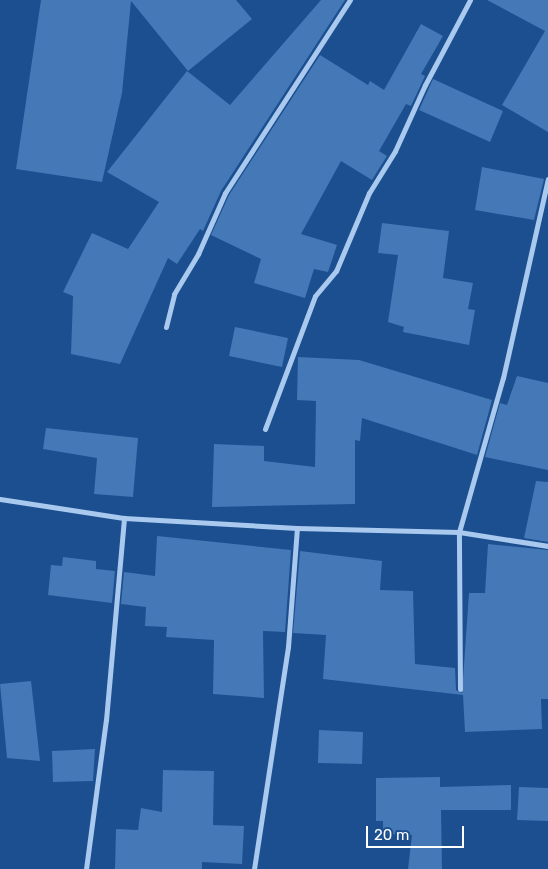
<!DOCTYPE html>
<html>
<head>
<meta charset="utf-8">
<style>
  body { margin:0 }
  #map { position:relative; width:548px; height:869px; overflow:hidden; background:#1b4f8f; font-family:Rubik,sans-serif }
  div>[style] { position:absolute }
  .building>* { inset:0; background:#4478b7 }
  .minor>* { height:5px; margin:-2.5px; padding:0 2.5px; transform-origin:2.5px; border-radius:2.5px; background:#a9c9ee }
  span { translate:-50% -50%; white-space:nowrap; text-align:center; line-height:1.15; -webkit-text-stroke:5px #1b4f8f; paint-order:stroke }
  .scale { position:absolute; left:366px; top:826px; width:98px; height:22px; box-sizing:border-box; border:2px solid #fff; border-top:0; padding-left:6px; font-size:15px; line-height:18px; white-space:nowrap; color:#fff; -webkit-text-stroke:4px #1b4f8f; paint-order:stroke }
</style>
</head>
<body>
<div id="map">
  <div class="building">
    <div style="clip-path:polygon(41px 0,236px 0,252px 19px,188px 71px,131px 1px,122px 93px,102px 182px,16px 169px)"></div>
    <div style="clip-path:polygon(321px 0,345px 0,221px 191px,203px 231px,200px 229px,177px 264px,168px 258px,120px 364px,71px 354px,73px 296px,63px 292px,92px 233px,128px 249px,159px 202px,107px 172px,187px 71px,230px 105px)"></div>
    <div style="clip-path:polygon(487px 0,548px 0,548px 132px,502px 105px,545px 31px)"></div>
    <div style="clip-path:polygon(421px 24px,443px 36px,421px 74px,425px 76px,411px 106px,406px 104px,379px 151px,387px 156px,372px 180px,341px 161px,301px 234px,337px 245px,328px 272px,314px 269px,305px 298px,254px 283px,261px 259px,211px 235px,229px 195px,320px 55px,368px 85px,370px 81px,384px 90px)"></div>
    <div style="clip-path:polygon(433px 79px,503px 111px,490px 142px,419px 110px)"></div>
    <div style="clip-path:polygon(482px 167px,544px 179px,534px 220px,475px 210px)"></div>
    <div style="clip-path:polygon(382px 223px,449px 231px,443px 278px,473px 283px,468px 309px,475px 310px,469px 345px,403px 332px,404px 327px,388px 322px,398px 255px,378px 253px)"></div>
    <div style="clip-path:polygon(235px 327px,288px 338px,282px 367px,229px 356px)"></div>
    <div style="clip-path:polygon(298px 357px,359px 360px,492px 400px,477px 455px,362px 418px,360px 441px,355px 440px,355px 504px,212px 507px,214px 444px,264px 446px,264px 461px,315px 467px,316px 401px,297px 400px)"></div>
    <div style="clip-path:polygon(517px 376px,548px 383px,548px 470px,485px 457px,500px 403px,507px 405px)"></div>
    <div style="clip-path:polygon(46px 428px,138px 438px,133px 497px,94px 494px,97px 458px,43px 449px)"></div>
    <div style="clip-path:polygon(536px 481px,548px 482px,548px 542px,524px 538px)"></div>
    <div style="clip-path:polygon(157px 536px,291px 550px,285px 632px,263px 631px,264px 698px,213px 694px,214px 640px,166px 637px,167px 627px,145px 626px,146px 607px,121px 604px,124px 572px,155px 576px)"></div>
    <div style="clip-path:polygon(488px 544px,548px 550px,548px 699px,541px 699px,542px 729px,465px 732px,463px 695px,323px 679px,326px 635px,293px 633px,300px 551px,382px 561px,380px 590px,413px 591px,415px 664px,455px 668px,456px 690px,462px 693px,469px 593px,485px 593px)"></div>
    <div style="clip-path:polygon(63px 557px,96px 561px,96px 569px,115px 571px,112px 603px,48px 595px,51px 565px,62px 566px)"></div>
    <div style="clip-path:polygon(31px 681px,40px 761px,7px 758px,0 684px)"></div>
    <div style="clip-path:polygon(319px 730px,363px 732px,362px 764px,318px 763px)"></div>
    <div style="clip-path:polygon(95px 749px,93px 781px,53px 782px,52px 751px)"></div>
    <div style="clip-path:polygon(163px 770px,214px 771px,213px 825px,244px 826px,242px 864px,202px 862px,202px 869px,115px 869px,116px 829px,138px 830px,141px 808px,162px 812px)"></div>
    <div style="clip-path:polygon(440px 777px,440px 787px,511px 785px,511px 810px,441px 810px,442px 869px,408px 869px,412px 835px,383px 834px,383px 821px,376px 821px,376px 778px)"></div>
    <div style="clip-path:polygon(519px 787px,548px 788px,548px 821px,517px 820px)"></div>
  </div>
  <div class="minor">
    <div style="left:166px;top:327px;width:34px;rotate:-76deg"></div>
    <div style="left:174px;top:294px;width:47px;rotate:-59deg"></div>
    <div style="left:198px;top:254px;width:67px;rotate:-66.1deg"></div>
    <div style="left:225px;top:193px;width:230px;rotate:-57.1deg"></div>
    <div style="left:265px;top:429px;width:142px;rotate:-69.4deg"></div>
    <div style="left:315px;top:296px;width:33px;rotate:-50deg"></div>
    <div style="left:336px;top:271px;width:85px;rotate:-67.1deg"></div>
    <div style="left:369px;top:193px;width:49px;rotate:-58.2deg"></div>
    <div style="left:395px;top:151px;width:72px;rotate:-65.6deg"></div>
    <div style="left:425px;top:85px;width:96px;rotate:-62.1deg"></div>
    <div style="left:0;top:499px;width:125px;rotate:8.7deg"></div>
    <div style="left:124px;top:518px;width:173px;rotate:3.3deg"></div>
    <div style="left:297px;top:528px;width:162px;rotate:1.4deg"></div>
    <div style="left:459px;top:532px;width:90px;rotate:8.9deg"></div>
    <div style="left:460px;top:689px;width:157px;rotate:-90.4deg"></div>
    <div style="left:459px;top:532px;width:160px;rotate:-74.1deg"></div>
    <div style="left:503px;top:378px;width:204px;rotate:-77.3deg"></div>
    <div style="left:86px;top:869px;width:150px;rotate:-82.4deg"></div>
    <div style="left:106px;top:720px;width:203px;rotate:-84.9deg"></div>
    <div style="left:254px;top:869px;width:225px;rotate:-81.3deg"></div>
    <div style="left:288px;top:647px;width:119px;rotate:-85.7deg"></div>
  </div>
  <div class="scale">20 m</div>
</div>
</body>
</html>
